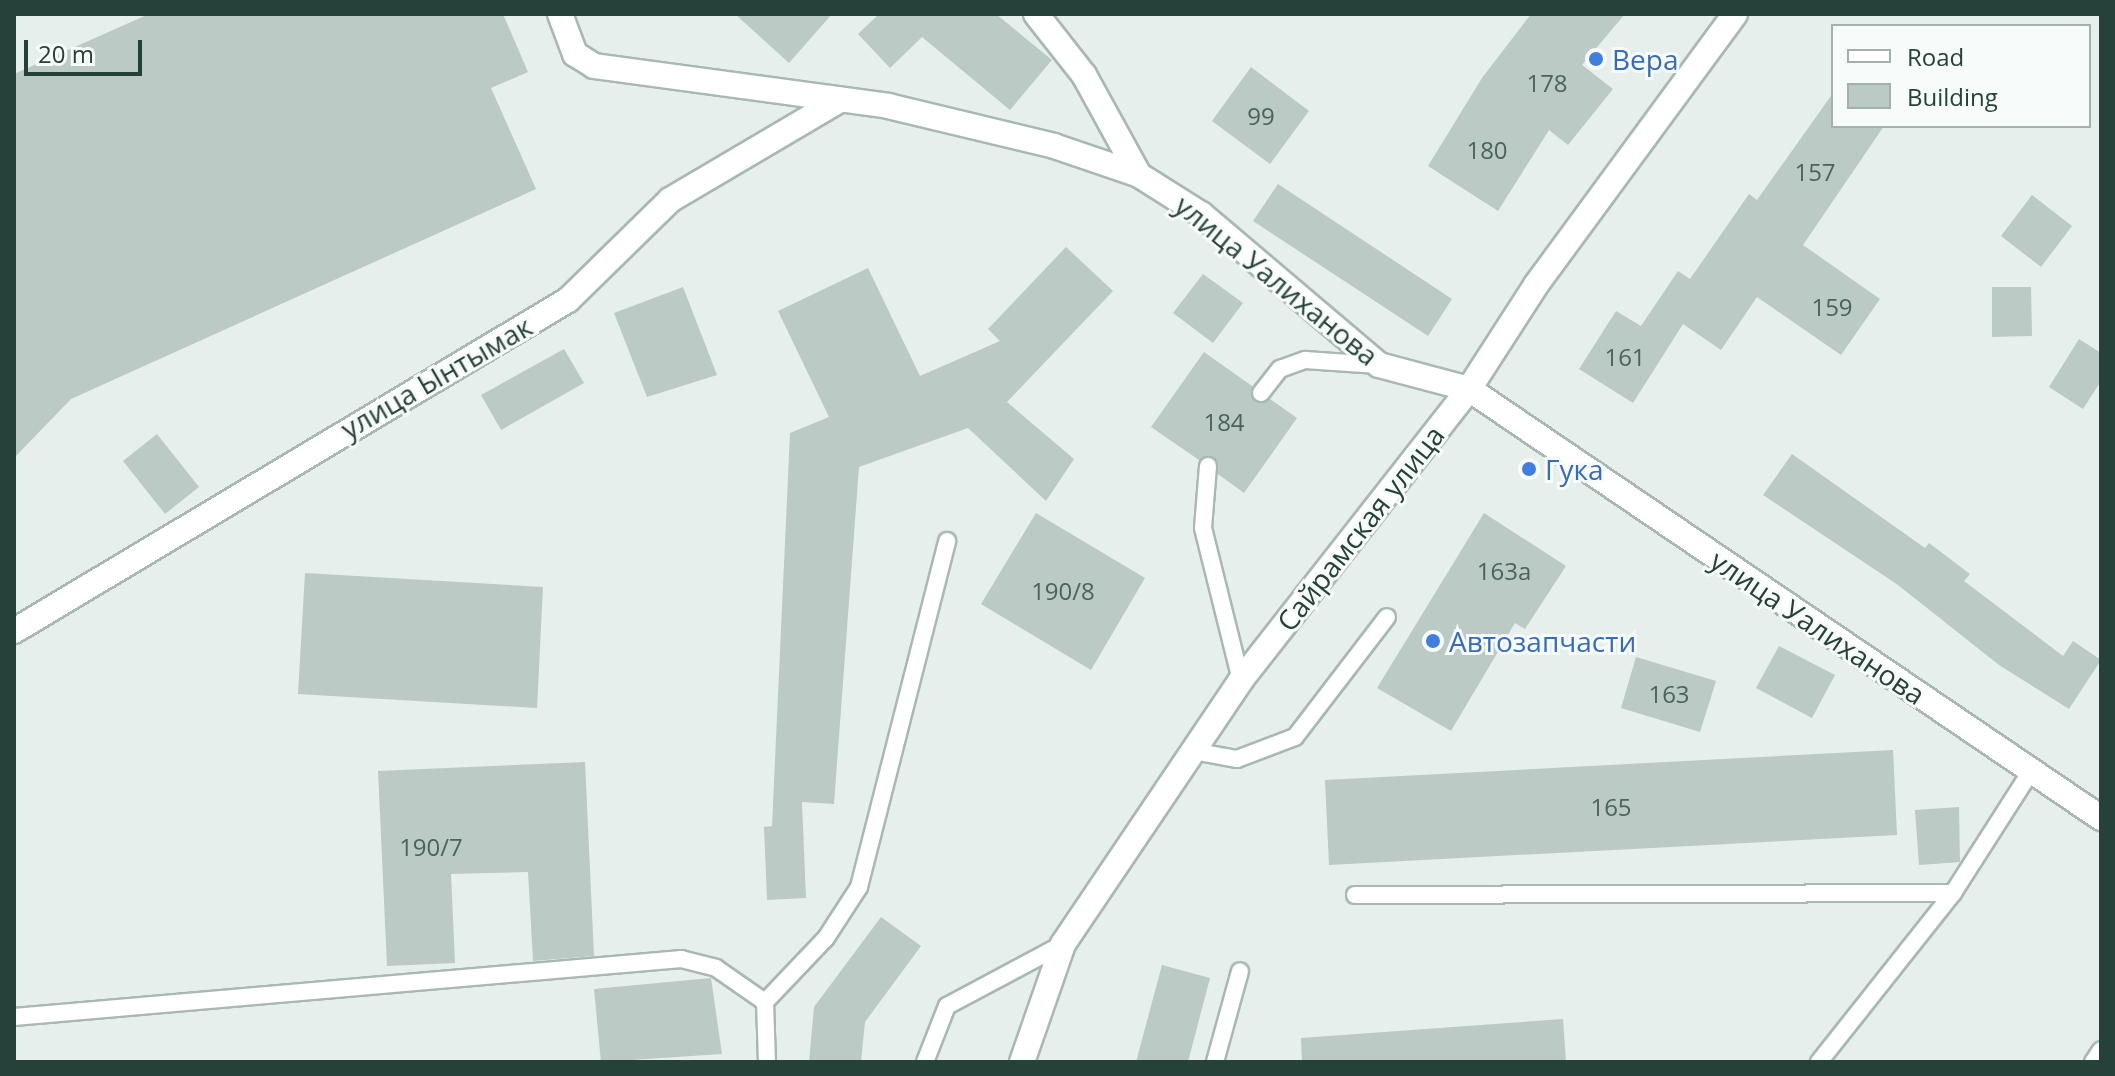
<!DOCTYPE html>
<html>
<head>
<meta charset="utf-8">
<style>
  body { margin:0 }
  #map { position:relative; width:2115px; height:1076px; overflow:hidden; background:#e6efeb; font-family:"Open Sans",sans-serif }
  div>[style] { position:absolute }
  .building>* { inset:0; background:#bbcac4 }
  .roads { filter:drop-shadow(2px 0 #a8b8b2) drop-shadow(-2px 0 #a8b8b2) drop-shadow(0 2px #a8b8b2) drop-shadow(0 -2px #a8b8b2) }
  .lane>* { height:16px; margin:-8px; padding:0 8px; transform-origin:8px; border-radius:8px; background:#fff }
  .street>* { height:24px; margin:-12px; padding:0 12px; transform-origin:12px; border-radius:12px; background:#fff }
  .secondary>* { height:24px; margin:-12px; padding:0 12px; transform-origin:12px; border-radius:12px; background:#fff }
  .dots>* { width:22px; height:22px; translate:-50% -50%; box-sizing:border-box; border:4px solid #f7fbf9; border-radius:50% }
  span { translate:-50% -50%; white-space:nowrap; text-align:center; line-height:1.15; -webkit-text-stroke:6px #f7fbf9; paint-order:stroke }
  .number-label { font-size:24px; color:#4a645c }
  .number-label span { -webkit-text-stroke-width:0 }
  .shop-label { font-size:28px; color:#366cbe }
  .left { translate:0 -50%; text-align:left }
  .street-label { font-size:28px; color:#24423a }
  .frame { position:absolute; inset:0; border:16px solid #24423a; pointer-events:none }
  .legend { position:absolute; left:1831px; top:24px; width:260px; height:104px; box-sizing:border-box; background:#f7fbf9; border:2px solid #a3b1ad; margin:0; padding:10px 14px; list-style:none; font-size:24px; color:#24423a }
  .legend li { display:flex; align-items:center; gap:16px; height:40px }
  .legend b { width:40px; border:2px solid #a3b1ad }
  .scale { position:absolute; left:24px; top:40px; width:118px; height:36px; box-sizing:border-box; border:4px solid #24423a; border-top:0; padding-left:10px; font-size:24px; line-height:28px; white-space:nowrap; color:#24423a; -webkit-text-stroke:6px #f7fbf9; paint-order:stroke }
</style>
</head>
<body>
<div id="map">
  <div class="building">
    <div style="clip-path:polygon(149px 14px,503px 14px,528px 72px,491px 88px,536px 189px,71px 399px,14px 458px,14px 74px)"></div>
    <div style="clip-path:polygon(735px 14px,832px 14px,789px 63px)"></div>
    <div style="clip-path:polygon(879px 14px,996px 14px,1052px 60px,1010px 110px,922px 37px,890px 68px,858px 34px)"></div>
    <div style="clip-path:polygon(1531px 14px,1625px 14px,1582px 65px,1613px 89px,1568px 145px,1549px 130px,1498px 211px,1428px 166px,1482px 78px)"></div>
    <div style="clip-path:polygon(1251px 67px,1309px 111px,1270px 164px,1212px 121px)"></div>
    <div style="clip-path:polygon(1833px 93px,1833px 126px,1884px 126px,1803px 245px,1880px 299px,1841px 355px,1757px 297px,1721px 350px,1683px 324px,1633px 403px,1579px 369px,1616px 311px,1641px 326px,1678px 271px,1690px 279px,1749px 194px,1757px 200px)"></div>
    <div style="clip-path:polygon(1278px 184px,1452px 299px,1428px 336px,1253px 221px)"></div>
    <div style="clip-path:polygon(2032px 195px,2072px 226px,2041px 267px,2001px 236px)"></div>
    <div style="clip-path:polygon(1066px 247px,1113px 291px,1007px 402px,1074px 459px,1046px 501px,968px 428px,859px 467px,834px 804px,802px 802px,806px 898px,767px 900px,764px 827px,772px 826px,790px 433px,829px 417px,778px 311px,868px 268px,920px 376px,1000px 341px,988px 329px)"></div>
    <div style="clip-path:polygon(1203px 274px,1243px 303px,1213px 343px,1173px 313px)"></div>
    <div style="clip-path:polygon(683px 287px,717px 375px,647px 397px,614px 313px)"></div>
    <div style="clip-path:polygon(1992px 287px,2031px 287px,2032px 336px,1992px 337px)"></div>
    <div style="clip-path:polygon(2079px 339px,2101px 353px,2101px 381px,2083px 409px,2049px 387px)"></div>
    <div style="clip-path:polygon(564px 349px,584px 383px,501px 430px,481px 395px)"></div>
    <div style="clip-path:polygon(1204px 352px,1252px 386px,1255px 402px,1270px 399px,1297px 418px,1244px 493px,1218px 474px,1214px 457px,1199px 460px,1151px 427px)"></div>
    <div style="clip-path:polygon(157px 434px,199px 487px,165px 514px,123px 461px)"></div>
    <div style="clip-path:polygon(1792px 454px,1925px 548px,1929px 543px,1970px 574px,1964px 581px,2063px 656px,2073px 641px,2101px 660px,2069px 709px,1999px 665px,1898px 585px,1763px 495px)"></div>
    <div style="clip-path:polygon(1036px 513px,1145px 578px,1091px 670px,981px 604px)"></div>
    <div style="clip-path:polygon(1484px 513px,1566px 566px,1525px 629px,1515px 623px,1451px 731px,1377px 688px)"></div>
    <div style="clip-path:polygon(305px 573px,543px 587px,537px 708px,298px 694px)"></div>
    <div style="clip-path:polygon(1779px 646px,1835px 675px,1812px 718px,1756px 688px)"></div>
    <div style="clip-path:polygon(1636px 657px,1716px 681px,1700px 732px,1621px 708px)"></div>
    <div style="clip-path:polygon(1893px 750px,1897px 835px,1329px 865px,1325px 780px)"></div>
    <div style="clip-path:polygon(585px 762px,594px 956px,533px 961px,528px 872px,451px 874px,455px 963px,387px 966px,378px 771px)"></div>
    <div style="clip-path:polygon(1959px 807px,1960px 862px,1919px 865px,1915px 810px)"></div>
    <div style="clip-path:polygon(881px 917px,921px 946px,865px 1022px,861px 1062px,809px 1062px,814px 1007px)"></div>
    <div style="clip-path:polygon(1162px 965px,1210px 978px,1188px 1062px,1136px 1062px)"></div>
    <div style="clip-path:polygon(711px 978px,722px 1054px,601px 1062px,594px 989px)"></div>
    <div style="clip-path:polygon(1563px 1019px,1566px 1062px,1302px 1062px,1301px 1038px)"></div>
  </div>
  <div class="roads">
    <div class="lane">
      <div style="left:1261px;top:393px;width:31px;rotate:-52deg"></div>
      <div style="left:1280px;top:369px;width:27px;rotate:-20deg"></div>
      <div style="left:1305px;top:360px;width:73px;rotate:3.9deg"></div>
      <div style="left:1208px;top:466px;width:62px;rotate:94.6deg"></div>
      <div style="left:1203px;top:528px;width:157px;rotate:76deg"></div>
      <div style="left:1193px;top:751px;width:45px;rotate:10.3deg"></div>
      <div style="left:1237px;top:759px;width:62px;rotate:-20.8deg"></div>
      <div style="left:1295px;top:737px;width:151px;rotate:-52.5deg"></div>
      <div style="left:1355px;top:895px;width:598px;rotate:-0.19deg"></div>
      <div style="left:14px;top:1017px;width:670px;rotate:-4.97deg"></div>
      <div style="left:681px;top:959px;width:36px;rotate:14deg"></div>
      <div style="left:716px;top:968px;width:60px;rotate:34.8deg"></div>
      <div style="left:767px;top:1062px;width:60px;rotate:-91.9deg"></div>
      <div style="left:765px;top:1002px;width:88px;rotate:-46.4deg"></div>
      <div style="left:826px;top:938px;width:61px;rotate:-57.1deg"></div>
      <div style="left:859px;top:887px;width:357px;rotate:-75.7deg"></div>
      <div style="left:925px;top:1062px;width:60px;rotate:-68.6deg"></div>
      <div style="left:947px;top:1006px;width:132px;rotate:-28.1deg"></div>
      <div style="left:1215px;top:1062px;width:94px;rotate:-74.6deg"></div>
      <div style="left:1819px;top:1062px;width:216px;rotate:-51.6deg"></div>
      <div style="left:1953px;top:893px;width:145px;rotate:-57.4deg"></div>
      <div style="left:2093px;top:1062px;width:14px;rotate:-56deg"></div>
    </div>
    <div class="street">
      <div style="left:560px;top:14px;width:43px;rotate:69.4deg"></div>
      <div style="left:575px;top:54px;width:22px;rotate:32deg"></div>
      <div style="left:594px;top:66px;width:297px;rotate:7.7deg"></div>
      <div style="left:888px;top:106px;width:171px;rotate:13.5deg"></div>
      <div style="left:1054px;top:146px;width:90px;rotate:18.8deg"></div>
      <div style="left:1139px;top:175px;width:73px;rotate:32.2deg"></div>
      <div style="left:1201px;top:214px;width:233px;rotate:40.3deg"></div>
      <div style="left:1379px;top:365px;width:93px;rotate:14.9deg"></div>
      <div style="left:1469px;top:389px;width:764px;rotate:34.17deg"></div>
      <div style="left:1036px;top:14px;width:78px;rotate:51.8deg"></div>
      <div style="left:1084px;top:75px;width:114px;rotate:61.2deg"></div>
      <div style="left:14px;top:631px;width:645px;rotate:-30.86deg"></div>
      <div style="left:568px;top:300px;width:143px;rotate:-44.4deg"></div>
      <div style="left:670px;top:200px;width:197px;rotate:-30.5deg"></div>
    </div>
    <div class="secondary">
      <div style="left:1022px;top:1062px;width:125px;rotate:-70.8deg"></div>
      <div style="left:1063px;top:944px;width:318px;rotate:-56deg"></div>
      <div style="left:1241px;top:680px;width:370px;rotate:-51.9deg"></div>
      <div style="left:1469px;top:389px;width:124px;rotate:-57.2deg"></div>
      <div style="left:1536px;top:285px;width:336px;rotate:-53.7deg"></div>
    </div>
  </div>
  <div class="dots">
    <div style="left:1596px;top:59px;background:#3f7fe0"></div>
    <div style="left:1529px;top:469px;background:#3f7fe0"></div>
    <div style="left:1433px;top:641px;background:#3f7fe0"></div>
  </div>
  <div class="number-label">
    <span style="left:1547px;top:83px">178</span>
    <span style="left:1261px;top:116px">99</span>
    <span style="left:1487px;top:150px">180</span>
    <span style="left:1815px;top:172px">157</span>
    <span style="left:1832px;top:307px">159</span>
    <span style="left:1625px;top:357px">161</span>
    <span style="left:1224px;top:422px">184</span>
    <span style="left:1504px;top:571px">163а</span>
    <span style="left:1063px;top:591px">190/8</span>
    <span style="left:1669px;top:694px">163</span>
    <span style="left:1611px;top:807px">165</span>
    <span style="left:431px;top:847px">190/7</span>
  </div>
  <div class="shop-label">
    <span class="left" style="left:1612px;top:59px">Вера</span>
    <span class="left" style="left:1545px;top:469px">Гука</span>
    <span class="left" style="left:1449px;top:641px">Автозапчасти</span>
  </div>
  <div class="street-label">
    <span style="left:1277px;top:280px;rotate:39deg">улица Уалиханова</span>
    <span style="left:436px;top:377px;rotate:-30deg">улица Ынтымак</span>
    <span style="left:1360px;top:528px;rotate:-52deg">Сайрамская улица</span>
    <span style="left:1818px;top:627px;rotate:34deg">улица Уалиханова</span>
  </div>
  <div class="frame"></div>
  <ul class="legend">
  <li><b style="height:10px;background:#fff"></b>Road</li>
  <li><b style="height:22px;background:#bbcac4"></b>Building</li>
  </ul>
  <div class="scale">20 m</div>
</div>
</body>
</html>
